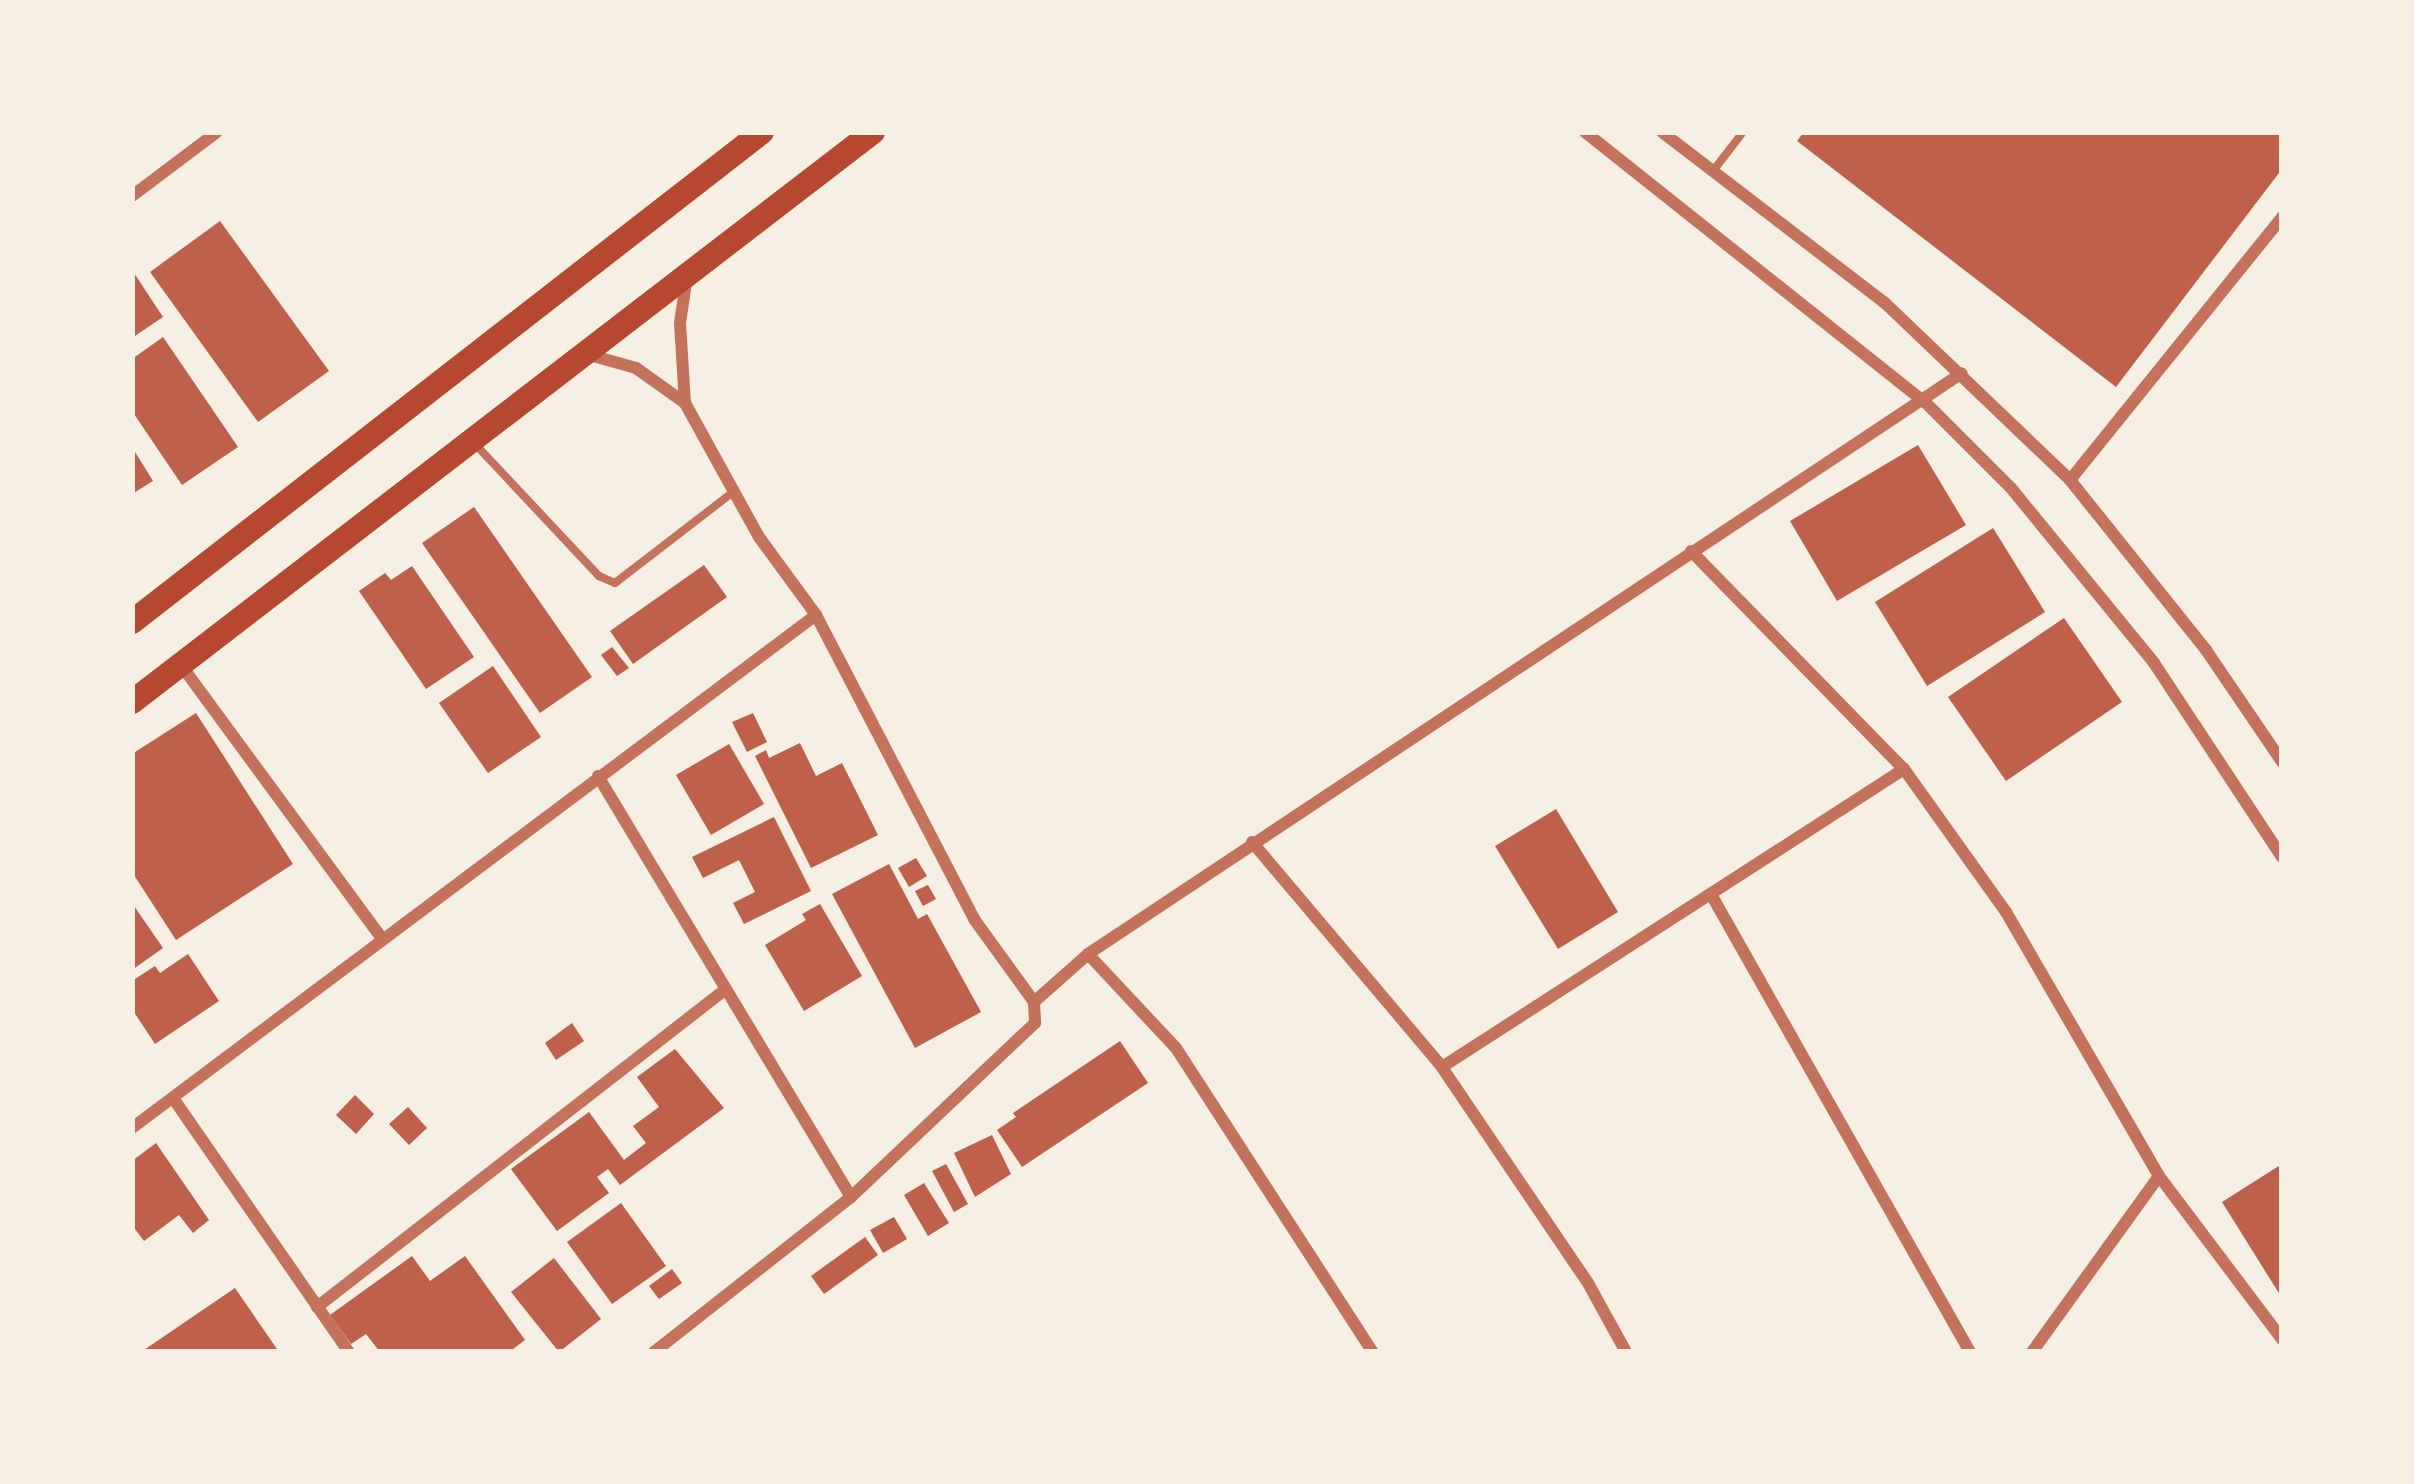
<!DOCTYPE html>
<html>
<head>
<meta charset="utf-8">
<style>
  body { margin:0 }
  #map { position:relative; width:2414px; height:1484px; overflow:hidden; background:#f6efe4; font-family:"PT Sans",sans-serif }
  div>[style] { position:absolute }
  .building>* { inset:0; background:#bf614a }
  .service>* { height:8px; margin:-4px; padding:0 4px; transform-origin:4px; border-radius:4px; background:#c5725c }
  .minor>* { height:12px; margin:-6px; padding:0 6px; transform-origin:6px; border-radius:6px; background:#c5725c }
  .primary>* { height:24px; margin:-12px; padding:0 12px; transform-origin:12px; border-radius:12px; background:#b5482f }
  span { translate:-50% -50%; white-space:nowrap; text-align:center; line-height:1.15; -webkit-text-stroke:10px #f6efe4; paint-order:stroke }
  .frame { position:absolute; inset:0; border:135px solid #f6efe4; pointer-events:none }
</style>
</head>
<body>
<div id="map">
  <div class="building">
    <div style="clip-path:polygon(1804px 132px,2282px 132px,2282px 169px,2116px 387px,1797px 141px)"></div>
    <div style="clip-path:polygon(220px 221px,329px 371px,258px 422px,150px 272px)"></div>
    <div style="clip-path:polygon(132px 270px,163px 317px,132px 338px)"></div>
    <div style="clip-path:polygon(163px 337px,238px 447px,182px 485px,132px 411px,132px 359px)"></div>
    <div style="clip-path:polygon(1918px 445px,1966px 525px,1837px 601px,1790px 521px)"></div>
    <div style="clip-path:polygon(132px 447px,153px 481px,132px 494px)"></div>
    <div style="clip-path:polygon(474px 507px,592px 677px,540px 713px,422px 543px)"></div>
    <div style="clip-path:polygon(1993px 528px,2045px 612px,1927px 686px,1875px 602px)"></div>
    <div style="clip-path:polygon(704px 565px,727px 597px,633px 664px,610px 631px)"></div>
    <div style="clip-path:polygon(412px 566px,474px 657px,426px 689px,359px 591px,385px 573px,391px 580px)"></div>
    <div style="clip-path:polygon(2064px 618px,2122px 702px,2006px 781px,1948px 697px)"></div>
    <div style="clip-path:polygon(612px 647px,629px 668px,617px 676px,601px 655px)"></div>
    <div style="clip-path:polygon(493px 666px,541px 737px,488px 773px,439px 703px)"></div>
    <div style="clip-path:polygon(196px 713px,293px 864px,176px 940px,132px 872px,132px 754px)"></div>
    <div style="clip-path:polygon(753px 713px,767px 742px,747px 752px,732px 722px)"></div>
    <div style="clip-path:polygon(800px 743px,816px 776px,842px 763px,878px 835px,811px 868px,755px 756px,766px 750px,769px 758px)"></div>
    <div style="clip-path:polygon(729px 744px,764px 804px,711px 835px,676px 775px)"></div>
    <div style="clip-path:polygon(1556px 809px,1618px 912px,1558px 949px,1495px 846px)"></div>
    <div style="clip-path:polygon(774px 817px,811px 891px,744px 924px,733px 903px,755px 892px,739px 860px,703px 878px,692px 857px)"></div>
    <div style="clip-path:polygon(916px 858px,927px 876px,909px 887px,898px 868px)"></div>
    <div style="clip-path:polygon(889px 864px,918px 919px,927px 914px,981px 1012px,915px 1048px,832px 894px)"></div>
    <div style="clip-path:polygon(928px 885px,936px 899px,923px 906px,915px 891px)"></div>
    <div style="clip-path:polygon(132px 903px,163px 948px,132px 970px)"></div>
    <div style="clip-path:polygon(820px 904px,862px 976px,804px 1011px,765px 945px,806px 920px,802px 914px)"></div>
    <div style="clip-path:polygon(188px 954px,219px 1001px,155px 1044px,132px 1009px,132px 981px,155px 966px,160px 973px)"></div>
    <div style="clip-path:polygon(572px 1023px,584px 1041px,556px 1060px,545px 1043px)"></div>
    <div style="clip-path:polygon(1120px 1041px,1148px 1083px,1022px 1167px,997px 1130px,1016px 1117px,1013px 1113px)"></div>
    <div style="clip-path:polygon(675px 1049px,724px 1108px,620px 1185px,608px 1169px,597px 1177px,609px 1193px,557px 1231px,511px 1169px,589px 1112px,624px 1160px,646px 1143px,633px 1126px,659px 1107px,637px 1077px)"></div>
    <div style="clip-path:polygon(355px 1095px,374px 1114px,356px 1134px,336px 1115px)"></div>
    <div style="clip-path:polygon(408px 1107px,427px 1128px,409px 1145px,389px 1124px)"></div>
    <div style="clip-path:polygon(992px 1135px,1011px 1174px,975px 1197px,954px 1153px)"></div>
    <div style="clip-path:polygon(156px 1143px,209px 1220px,193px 1233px,179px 1215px,144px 1241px,132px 1225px,132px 1161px)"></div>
    <div style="clip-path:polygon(946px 1164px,968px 1204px,954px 1212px,932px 1171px)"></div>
    <div style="clip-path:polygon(2282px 1164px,2282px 1298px,2222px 1202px)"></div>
    <div style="clip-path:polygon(924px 1183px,949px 1223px,928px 1236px,904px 1195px)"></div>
    <div style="clip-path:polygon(621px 1203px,666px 1266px,612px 1304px,567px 1242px)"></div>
    <div style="clip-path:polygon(894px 1217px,907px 1239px,883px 1253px,870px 1230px)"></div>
    <div style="clip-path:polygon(865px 1237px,878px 1255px,824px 1294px,811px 1276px)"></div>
    <div style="clip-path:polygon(412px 1256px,430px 1281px,465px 1256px,525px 1340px,509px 1352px,380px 1352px,366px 1334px,351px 1344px,330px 1315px)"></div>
    <div style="clip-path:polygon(554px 1258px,601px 1319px,559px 1352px,511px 1292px)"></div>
    <div style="clip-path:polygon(672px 1269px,682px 1283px,659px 1299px,649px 1286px)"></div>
    <div style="clip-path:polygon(235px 1288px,279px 1352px,141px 1352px)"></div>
  </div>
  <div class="service">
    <div style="left:1713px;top:171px;width:49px;rotate:-52.4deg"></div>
    <div style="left:475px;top:444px;width:181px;rotate:46.8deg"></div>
    <div style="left:599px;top:576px;width:17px;rotate:24deg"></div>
    <div style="left:615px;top:583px;width:148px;rotate:-37.6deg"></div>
  </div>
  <div class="minor">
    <div style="left:1585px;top:132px;width:434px;rotate:38.5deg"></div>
    <div style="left:1925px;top:402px;width:122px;rotate:45deg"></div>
    <div style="left:2011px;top:488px;width:226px;rotate:50.7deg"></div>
    <div style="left:2154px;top:663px;width:232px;rotate:56.6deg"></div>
    <div style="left:1662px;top:132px;width:281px;rotate:37.5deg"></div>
    <div style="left:1885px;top:303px;width:256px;rotate:43.7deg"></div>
    <div style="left:2070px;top:480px;width:218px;rotate:51.3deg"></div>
    <div style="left:2206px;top:650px;width:135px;rotate:55.8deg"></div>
    <div style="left:132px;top:196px;width:106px;rotate:-37deg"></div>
    <div style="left:586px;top:354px;width:52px;rotate:15.6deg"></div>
    <div style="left:636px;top:368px;width:60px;rotate:35.5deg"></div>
    <div style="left:685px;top:403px;width:153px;rotate:61.1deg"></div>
    <div style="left:759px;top:537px;width:97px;rotate:53.8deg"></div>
    <div style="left:816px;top:615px;width:343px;rotate:62.5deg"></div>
    <div style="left:974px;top:919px;width:102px;rotate:54.1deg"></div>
    <div style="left:1034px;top:1002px;width:21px;rotate:87deg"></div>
    <div style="left:1035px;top:1023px;width:253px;rotate:136.6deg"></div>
    <div style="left:851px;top:1197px;width:251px;rotate:141.8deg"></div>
    <div style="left:685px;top:403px;width:80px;rotate:-93.6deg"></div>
    <div style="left:680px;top:323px;width:48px;rotate:-81.5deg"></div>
    <div style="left:2070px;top:480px;width:338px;rotate:-51.1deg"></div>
    <div style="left:1691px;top:551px;width:305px;rotate:45.7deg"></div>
    <div style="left:1904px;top:769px;width:176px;rotate:54.5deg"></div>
    <div style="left:2006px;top:912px;width:305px;rotate:59.9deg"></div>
    <div style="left:2159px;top:1176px;width:217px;rotate:125.8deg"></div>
    <div style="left:181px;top:665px;width:338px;rotate:53.7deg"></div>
    <div style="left:598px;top:776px;width:491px;rotate:59deg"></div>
    <div style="left:1252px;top:842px;width:294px;rotate:49.8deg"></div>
    <div style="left:1712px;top:896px;width:524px;rotate:60.5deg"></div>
    <div style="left:1088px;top:954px;width:129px;rotate:46.9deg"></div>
    <div style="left:1176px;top:1048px;width:362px;rotate:57.1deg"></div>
    <div style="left:1034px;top:1002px;width:72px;rotate:-41.6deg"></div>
    <div style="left:1088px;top:954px;width:1049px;rotate:-33.61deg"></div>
    <div style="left:173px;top:1098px;width:309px;rotate:55.3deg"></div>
    <div style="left:132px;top:1128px;width:855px;rotate:-36.87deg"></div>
    <div style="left:2159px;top:1176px;width:204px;rotate:53deg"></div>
    <div style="left:317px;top:1307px;width:518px;rotate:-37.87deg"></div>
    <div style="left:1626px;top:1352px;width:79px;rotate:-118.8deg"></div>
    <div style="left:1588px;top:1283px;width:261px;rotate:-124.1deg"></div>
    <div style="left:1442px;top:1067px;width:550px;rotate:-32.82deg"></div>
  </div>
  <div class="primary">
    <div style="left:132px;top:622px;width:798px;rotate:-37.87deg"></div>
    <div style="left:132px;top:702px;width:935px;rotate:-37.57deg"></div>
  </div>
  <div class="frame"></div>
</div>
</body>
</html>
